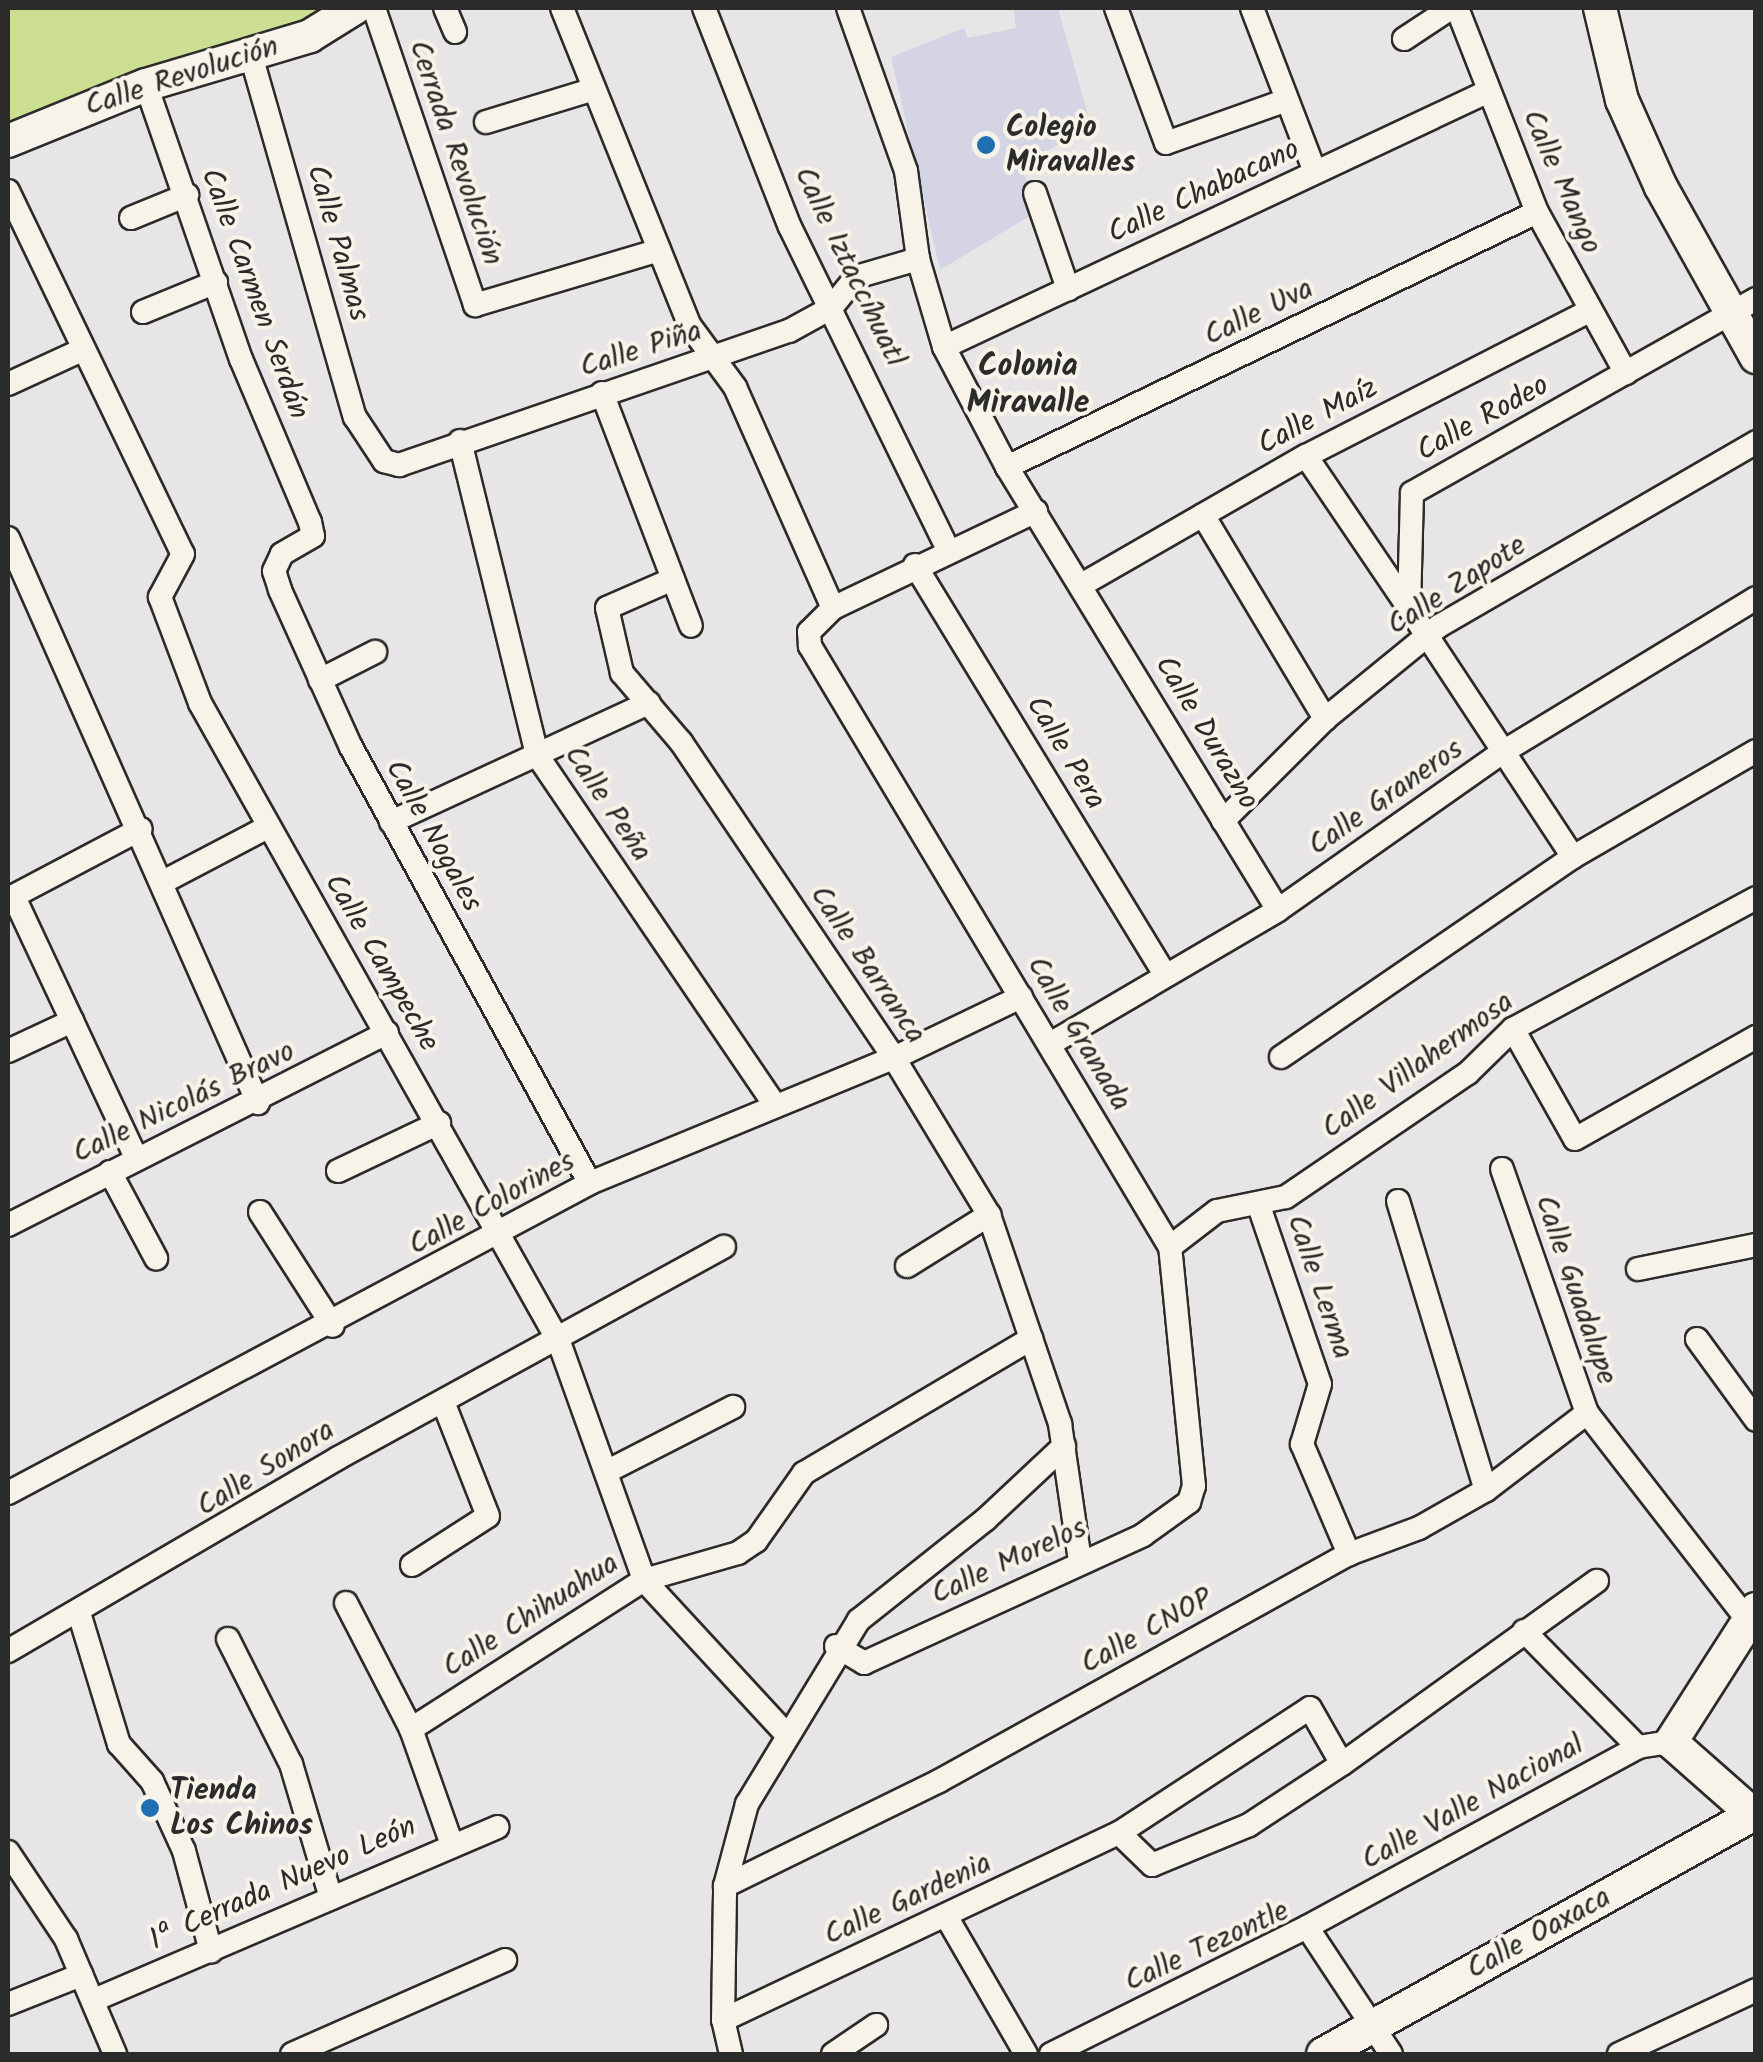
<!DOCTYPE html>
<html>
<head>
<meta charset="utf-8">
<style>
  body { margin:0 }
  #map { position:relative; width:1763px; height:2062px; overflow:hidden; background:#e7e5e6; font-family:Kalam,sans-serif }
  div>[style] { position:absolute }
  .built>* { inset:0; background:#d4d4e4 }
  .green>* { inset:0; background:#cbde92 }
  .roads { filter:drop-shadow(2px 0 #2b2b2b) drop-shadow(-2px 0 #2b2b2b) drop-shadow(0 2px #2b2b2b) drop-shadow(0 -2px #2b2b2b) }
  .street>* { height:22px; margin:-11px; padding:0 11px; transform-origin:11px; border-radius:11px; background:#f7f3e8 }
  .secondary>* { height:32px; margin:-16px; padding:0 16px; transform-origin:16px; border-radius:16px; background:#f7f3e8 }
  .dots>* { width:28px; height:28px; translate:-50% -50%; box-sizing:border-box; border:5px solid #f7f3e8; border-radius:50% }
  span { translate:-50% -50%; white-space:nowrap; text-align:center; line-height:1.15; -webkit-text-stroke:8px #f7f3e8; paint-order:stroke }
  .street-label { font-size:30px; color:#2b2b2b }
  .poi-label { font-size:30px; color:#2b2b2b; font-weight:700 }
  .left { translate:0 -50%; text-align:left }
  .neighbourhood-label { font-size:32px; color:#2b2b2b; font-weight:700 }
  .frame { position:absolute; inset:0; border:10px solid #2b2b2b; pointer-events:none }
</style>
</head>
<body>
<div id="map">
  <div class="built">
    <div style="clip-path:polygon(1014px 8px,1058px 8px,1091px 126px,1023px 165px,1033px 214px,940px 270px,891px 57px,964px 28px,967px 38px,1016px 28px)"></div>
  </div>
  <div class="green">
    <div style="clip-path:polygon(8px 8px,375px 8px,8px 153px)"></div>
  </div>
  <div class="roads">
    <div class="street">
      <div style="left:374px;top:8px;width:314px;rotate:71.2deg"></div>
      <div style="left:475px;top:305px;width:192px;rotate:-16.6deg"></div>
      <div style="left:445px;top:8px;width:26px;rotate:67deg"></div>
      <div style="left:562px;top:8px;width:343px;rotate:68.1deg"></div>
      <div style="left:690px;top:326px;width:76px;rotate:53.6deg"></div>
      <div style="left:735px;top:387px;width:242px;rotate:66.1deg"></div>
      <div style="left:704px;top:8px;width:235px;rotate:68.6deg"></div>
      <div style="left:790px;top:227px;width:359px;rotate:63.9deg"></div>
      <div style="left:848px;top:8px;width:173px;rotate:70.4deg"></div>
      <div style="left:906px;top:171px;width:89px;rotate:82.2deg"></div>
      <div style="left:918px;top:259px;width:92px;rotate:73.5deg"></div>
      <div style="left:944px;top:347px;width:136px;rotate:62.3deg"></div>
      <div style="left:1007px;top:467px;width:519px;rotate:58.54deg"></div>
      <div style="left:1116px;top:8px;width:144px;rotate:69.7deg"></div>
      <div style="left:1166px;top:143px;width:125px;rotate:-19.6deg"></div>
      <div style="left:1252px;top:8px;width:176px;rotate:69deg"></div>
      <div style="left:1457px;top:8px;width:219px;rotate:68.6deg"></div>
      <div style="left:1537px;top:212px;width:184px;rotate:61.1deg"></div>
      <div style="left:1404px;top:39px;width:56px;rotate:-33.4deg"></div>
      <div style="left:250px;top:52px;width:380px;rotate:74deg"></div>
      <div style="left:355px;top:417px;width:53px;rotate:56.6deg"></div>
      <div style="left:384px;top:461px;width:16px;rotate:15deg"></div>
      <div style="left:399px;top:465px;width:412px;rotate:-19deg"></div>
      <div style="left:789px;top:331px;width:48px;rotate:-28.7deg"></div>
      <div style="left:831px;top:308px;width:40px;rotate:-51deg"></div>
      <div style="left:856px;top:277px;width:65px;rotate:-16.2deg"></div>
      <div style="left:146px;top:85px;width:290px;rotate:70.9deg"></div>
      <div style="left:241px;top:359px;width:177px;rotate:67.1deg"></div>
      <div style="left:310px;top:522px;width:14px;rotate:78deg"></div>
      <div style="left:313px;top:536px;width:36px;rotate:150deg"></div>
      <div style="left:282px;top:554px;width:19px;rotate:115deg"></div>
      <div style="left:274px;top:571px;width:20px;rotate:72deg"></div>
      <div style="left:280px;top:590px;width:172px;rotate:65.7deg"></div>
      <div style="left:351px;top:747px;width:497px;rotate:61.3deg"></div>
      <div style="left:486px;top:122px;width:110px;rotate:-16.9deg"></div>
      <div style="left:8px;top:191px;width:403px;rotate:64.3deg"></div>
      <div style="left:183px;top:554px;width:49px;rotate:118.1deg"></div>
      <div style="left:160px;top:597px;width:113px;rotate:69.3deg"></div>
      <div style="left:200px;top:703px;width:733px;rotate:60.67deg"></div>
      <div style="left:559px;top:1342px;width:253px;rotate:70.3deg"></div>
      <div style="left:644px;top:1580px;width:211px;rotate:47.3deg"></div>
      <div style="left:1035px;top:193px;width:102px;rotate:71deg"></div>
      <div style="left:131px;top:218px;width:61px;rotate:-22.3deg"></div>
      <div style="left:143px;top:312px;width:79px;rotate:-22.3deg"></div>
      <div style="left:944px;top:347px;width:602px;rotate:-25.16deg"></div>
      <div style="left:8px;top:384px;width:79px;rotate:-24.6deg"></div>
      <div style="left:602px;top:393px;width:249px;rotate:69.1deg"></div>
      <div style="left:460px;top:441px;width:323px;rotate:76.2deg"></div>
      <div style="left:537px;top:755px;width:422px;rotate:55.8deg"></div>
      <div style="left:1306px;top:456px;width:184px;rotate:55.9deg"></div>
      <div style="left:1007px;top:467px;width:588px;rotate:-25.69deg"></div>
      <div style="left:1203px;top:515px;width:238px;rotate:59.1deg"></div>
      <div style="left:8px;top:538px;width:618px;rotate:66.13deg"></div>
      <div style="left:915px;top:565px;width:476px;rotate:58.6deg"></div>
      <div style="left:673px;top:579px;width:72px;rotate:156.3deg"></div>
      <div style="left:607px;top:608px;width:67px;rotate:77deg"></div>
      <div style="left:622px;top:673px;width:91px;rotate:49.5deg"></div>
      <div style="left:681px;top:742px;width:381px;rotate:56deg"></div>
      <div style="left:894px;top:1058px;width:184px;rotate:58.8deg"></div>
      <div style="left:989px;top:1215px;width:221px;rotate:71.2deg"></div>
      <div style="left:1060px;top:1424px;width:138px;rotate:81.7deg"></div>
      <div style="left:1083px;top:584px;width:257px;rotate:-29.9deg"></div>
      <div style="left:1306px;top:456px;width:316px;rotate:-27.1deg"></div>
      <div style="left:320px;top:680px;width:62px;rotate:-27deg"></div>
      <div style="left:1223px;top:821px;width:144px;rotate:-45deg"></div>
      <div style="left:1325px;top:719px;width:147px;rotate:-39.2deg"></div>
      <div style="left:1439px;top:626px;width:367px;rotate:-30.1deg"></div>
      <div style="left:391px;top:822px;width:284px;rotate:-24.8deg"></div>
      <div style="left:1573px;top:857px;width:298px;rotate:-123.4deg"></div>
      <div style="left:1409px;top:608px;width:115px;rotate:-88.5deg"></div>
      <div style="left:1412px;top:493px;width:395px;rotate:-29.4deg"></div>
      <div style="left:163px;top:882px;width:114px;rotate:-27.7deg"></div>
      <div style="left:14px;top:897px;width:288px;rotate:64.9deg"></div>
      <div style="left:8px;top:899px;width:150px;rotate:-27.8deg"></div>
      <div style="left:1513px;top:1029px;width:126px;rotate:60.6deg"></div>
      <div style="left:1575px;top:1139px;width:208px;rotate:-29.4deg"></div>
      <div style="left:1050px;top:1044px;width:264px;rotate:-30.4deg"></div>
      <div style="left:1278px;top:910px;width:275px;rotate:-35.1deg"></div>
      <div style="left:1503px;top:752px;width:296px;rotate:-31.3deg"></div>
      <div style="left:8px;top:1051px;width:71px;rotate:-25.1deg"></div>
      <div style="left:1281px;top:1057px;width:354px;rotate:-34.4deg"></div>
      <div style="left:1573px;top:857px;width:211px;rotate:-30.1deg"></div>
      <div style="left:1502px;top:1169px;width:258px;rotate:70.8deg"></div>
      <div style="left:1587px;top:1413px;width:258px;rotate:52.2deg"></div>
      <div style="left:338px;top:1171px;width:112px;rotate:-25.4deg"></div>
      <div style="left:110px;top:1172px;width:98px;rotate:61.9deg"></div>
      <div style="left:1398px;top:1201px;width:302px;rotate:73.1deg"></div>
      <div style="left:1259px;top:1206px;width:188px;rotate:71.1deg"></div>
      <div style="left:1320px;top:1384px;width:63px;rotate:106.7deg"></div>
      <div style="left:1302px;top:1444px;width:120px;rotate:66.9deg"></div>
      <div style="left:260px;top:1212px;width:135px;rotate:57.4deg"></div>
      <div style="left:8px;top:1225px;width:425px;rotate:-26.9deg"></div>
      <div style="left:1170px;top:1247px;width:59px;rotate:-37.5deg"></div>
      <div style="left:1217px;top:1211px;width:70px;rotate:-11.5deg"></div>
      <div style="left:1286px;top:1197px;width:220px;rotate:-34.3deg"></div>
      <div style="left:1468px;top:1073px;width:63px;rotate:-44.4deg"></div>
      <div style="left:1513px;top:1029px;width:276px;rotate:-28.3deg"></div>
      <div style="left:907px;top:1266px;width:97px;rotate:-31.9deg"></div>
      <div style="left:1638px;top:1269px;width:120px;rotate:-11.5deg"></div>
      <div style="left:1697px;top:1339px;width:100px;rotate:53.9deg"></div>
      <div style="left:606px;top:1472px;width:143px;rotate:-27.1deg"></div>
      <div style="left:8px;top:1493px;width:659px;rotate:-28.04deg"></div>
      <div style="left:590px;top:1183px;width:329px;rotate:-22.4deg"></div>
      <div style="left:894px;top:1058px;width:141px;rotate:-25.7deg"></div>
      <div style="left:412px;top:1565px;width:90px;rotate:-32.8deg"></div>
      <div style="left:488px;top:1516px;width:123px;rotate:-111.5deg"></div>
      <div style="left:346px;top:1603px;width:142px;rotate:62.7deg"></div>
      <div style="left:411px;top:1729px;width:120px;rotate:70.5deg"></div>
      <div style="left:80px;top:1616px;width:134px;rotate:73.1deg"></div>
      <div style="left:119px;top:1744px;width:50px;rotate:48.3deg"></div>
      <div style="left:152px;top:1781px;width:77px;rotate:65.4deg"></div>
      <div style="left:184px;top:1851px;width:104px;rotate:74.9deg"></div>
      <div style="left:1524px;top:1631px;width:163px;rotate:45.5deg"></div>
      <div style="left:228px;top:1639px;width:140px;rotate:63.3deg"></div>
      <div style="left:291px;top:1764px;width:140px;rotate:73.4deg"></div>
      <div style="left:836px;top:1646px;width:33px;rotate:31deg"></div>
      <div style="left:864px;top:1663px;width:307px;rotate:-24.6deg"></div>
      <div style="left:1143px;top:1535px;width:57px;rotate:-35.7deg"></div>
      <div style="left:1189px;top:1502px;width:17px;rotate:-73deg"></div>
      <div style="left:1194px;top:1486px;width:240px;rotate:-95.7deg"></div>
      <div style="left:1170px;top:1247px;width:701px;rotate:-120.92deg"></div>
      <div style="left:810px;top:646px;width:14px;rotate:-94deg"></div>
      <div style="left:809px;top:632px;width:34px;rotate:-45deg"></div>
      <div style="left:833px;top:608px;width:225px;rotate:-25.5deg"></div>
      <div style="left:8px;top:1651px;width:382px;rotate:-30.3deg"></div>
      <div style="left:338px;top:1458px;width:440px;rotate:-28.7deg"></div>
      <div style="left:411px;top:1729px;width:277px;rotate:-32.6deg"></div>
      <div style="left:644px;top:1580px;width:98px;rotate:-16deg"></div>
      <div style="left:738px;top:1553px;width:22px;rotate:-34deg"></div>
      <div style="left:756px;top:1541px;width:83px;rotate:-54.8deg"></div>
      <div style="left:804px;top:1473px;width:264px;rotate:-30.6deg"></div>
      <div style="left:1119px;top:1833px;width:46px;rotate:44.1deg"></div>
      <div style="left:1152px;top:1865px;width:105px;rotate:-22.4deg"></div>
      <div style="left:1249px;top:1825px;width:111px;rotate:-33.3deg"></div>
      <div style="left:8px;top:1852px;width:105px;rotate:56.3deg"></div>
      <div style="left:66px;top:1939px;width:125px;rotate:66.9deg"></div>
      <div style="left:725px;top:1886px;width:238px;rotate:-26.1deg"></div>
      <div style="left:939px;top:1781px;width:469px;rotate:-29deg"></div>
      <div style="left:1349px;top:1554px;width:75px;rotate:-20.4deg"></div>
      <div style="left:1419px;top:1528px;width:77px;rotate:-29.6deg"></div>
      <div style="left:1486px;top:1490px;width:127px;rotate:-37.3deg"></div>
      <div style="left:946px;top:1916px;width:160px;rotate:59.9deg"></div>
      <div style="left:1307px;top:1927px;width:152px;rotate:56.5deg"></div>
      <div style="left:94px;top:2000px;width:439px;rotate:-23.2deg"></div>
      <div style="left:8px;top:2004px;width:79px;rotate:-21.7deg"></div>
      <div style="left:723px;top:2020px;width:438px;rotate:-25.3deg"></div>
      <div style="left:1119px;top:1833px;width:228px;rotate:-33.2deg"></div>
      <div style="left:1310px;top:1708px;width:64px;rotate:60.3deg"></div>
      <div style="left:1342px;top:1764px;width:314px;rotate:-35.7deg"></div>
      <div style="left:292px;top:2054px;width:233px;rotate:-23.8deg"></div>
      <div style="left:731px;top:2054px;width:35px;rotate:-103deg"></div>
      <div style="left:723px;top:2020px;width:134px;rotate:-89.1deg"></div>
      <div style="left:725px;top:1886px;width:85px;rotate:-75deg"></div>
      <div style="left:747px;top:1804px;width:215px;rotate:-58.7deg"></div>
      <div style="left:859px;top:1620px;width:162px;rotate:-38.5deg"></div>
      <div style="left:986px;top:1519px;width:107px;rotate:-43.1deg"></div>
      <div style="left:833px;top:2054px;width:52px;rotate:-34deg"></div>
      <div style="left:1051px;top:2054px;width:286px;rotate:-26.4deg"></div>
      <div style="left:1307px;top:1927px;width:377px;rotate:-28.5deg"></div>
      <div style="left:1638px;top:1747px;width:33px;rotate:-9deg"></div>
      <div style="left:1619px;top:2054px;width:151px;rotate:-25deg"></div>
    </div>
    <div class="secondary">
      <div style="left:1600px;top:8px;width:95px;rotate:76.6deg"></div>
      <div style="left:1622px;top:100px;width:95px;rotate:65.9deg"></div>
      <div style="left:1661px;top:187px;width:195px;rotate:60.8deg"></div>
      <div style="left:8px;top:141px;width:149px;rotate:-22.1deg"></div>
      <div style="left:146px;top:85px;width:171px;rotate:-16.6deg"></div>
      <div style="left:310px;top:36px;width:53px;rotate:-31.9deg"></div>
      <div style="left:1756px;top:1609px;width:158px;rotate:122.6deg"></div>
      <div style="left:1671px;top:1742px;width:113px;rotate:41.4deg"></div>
      <div style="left:1323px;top:2054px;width:492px;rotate:-29.1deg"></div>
    </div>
  </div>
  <div class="dots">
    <div style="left:986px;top:145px;background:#1f6fb2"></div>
    <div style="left:150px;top:1808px;background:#1f6fb2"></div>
  </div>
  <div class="street-label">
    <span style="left:182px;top:77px;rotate:-18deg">Calle Revolución</span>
    <span style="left:455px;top:153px;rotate:71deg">Cerrada Revolución</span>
    <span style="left:1561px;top:182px;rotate:66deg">Calle Mango</span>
    <span style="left:1204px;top:192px;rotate:-25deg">Calle Chabacano</span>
    <span style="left:337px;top:243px;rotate:74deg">Calle Palmas</span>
    <span style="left:849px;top:267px;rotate:64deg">Calle Iztaccíhuatl</span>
    <span style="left:254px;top:294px;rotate:70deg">Calle Carmen Serdán</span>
    <span style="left:1259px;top:313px;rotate:-26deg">Calle Uva</span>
    <span style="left:641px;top:350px;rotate:-18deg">Calle Piña</span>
    <span style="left:1318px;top:417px;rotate:-28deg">Calle Maíz</span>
    <span style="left:1483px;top:419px;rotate:-29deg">Calle Rodeo</span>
    <span style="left:1457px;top:586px;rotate:-33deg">Calle Zapote</span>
    <span style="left:1206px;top:733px;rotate:59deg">Calle Durazno</span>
    <span style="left:1065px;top:753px;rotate:59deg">Calle Pera</span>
    <span style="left:1386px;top:798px;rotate:-35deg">Calle Graneros</span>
    <span style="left:607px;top:804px;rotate:56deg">Calle Peña</span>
    <span style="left:433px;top:836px;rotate:61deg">Calle Nogales</span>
    <span style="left:381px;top:963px;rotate:60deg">Calle Campeche</span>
    <span style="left:867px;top:965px;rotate:56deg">Calle Barranca</span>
    <span style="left:1078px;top:1034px;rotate:59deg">Calle Granada</span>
    <span style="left:1418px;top:1066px;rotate:-36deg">Calle Villahermosa</span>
    <span style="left:184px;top:1103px;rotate:-26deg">Calle Nicolás Bravo</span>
    <span style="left:492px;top:1204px;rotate:-29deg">Calle Colorines</span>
    <span style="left:1319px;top:1287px;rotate:71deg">Calle Lerma</span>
    <span style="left:1575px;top:1290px;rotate:71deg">Calle Guadalupe</span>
    <span style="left:266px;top:1469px;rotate:-32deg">Calle Sonora</span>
    <span style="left:1009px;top:1562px;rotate:-25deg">Calle Morelos</span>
    <span style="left:531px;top:1616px;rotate:-33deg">Calle Chihuahua</span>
    <span style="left:1147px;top:1632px;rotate:-29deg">Calle CNOP</span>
    <span style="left:1473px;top:1803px;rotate:-29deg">Calle Valle Nacional</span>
    <span style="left:283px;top:1884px;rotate:-24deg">1ª Cerrada Nuevo León</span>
    <span style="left:908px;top:1900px;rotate:-25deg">Calle Gardenia</span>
    <span style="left:1539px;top:1934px;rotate:-29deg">Calle Oaxaca</span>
    <span style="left:1207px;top:1947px;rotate:-25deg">Calle Tezontle</span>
  </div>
  <div class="poi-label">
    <span class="left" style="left:1006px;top:145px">Colegio<br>Miravalles</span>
    <span class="left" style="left:170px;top:1808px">Tienda<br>Los Chinos</span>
  </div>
  <div class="neighbourhood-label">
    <span style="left:1028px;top:386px">Colonia<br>Miravalle</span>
  </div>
  <div class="frame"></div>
</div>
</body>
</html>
